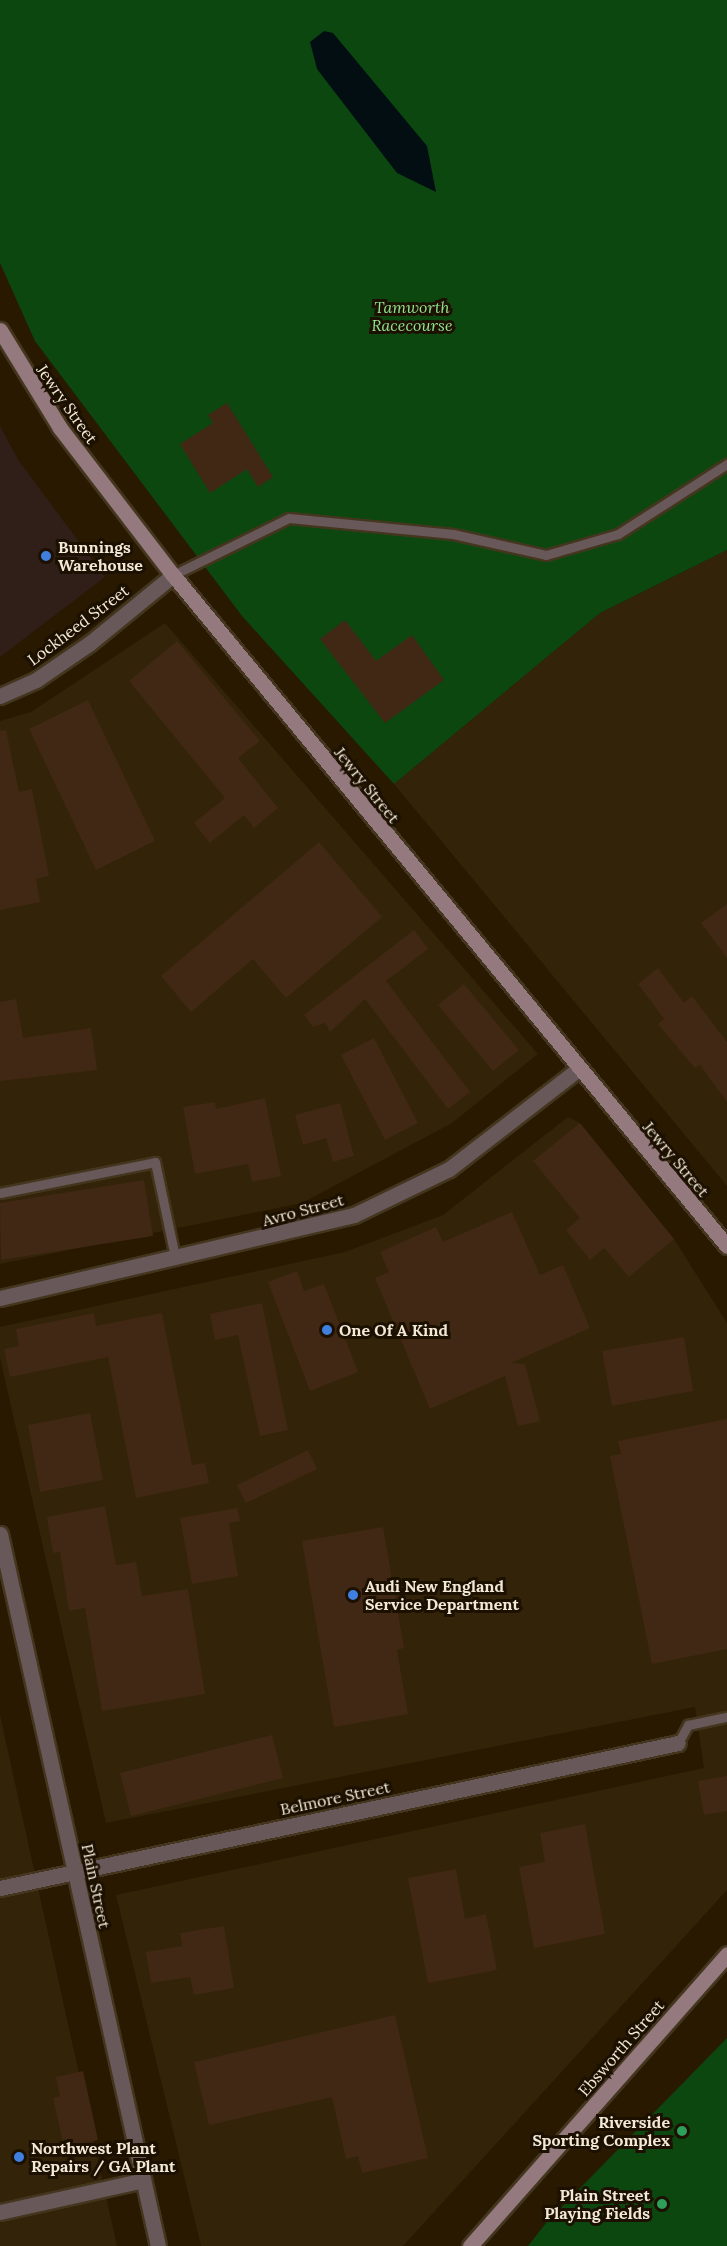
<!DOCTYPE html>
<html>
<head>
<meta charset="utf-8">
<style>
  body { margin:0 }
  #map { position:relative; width:727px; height:2246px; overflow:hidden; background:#281900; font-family:Lora,serif }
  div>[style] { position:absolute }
  .commercial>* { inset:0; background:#301e18 }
  .built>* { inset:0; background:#332308 }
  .green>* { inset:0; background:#0c4710 }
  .water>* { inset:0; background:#030e13 }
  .building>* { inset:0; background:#412814 }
  .roads { filter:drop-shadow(2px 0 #44361e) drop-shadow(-2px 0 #44361e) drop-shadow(0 2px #44361e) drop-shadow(0 -2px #44361e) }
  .lane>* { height:9px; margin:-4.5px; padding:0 4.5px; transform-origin:4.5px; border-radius:4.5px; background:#68585a }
  .street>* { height:15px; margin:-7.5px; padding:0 7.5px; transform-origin:7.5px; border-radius:7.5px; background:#68585a }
  .secondary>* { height:15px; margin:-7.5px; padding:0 7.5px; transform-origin:7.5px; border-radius:7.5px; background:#94797e }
  .dots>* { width:16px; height:16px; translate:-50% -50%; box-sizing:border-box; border:3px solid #1c1000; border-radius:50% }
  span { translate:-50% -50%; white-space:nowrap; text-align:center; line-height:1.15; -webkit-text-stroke:6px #1c1000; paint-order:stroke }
  .park-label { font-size:16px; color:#91e390; font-style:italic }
  .street-label { font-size:16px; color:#f3e9d9 }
  .poi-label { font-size:16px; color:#f3e9d9; font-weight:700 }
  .left { translate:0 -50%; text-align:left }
  .right { translate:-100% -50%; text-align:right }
</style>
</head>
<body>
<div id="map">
  <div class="commercial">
    <div style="clip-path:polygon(0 426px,19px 461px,105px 577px,0 657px)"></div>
  </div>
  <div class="built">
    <div style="clip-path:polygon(727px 550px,727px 1186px,394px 784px,600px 613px)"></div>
    <div style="clip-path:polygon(165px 623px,538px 1054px,452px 1123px,302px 1203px,0 1264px,0 721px,31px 712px)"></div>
    <div style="clip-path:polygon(568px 1117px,580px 1123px,674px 1239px,727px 1323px,727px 1890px,403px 2246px,201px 2246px,116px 1895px,704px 1768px,695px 1707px,106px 1823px,0 1358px,0 1327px,345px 1252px,443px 1215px)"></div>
    <div style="clip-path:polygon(0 1715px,117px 2246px,0 2246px)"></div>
  </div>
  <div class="green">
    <div style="clip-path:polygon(0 0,727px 0,727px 550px,600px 613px,394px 784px,242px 616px,35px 341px,0 263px)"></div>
    <div style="clip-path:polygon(727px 2038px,727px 2246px,528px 2246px,546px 2223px)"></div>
  </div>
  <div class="water">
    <div style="clip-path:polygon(324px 31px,333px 33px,427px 146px,436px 192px,397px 173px,317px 69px,310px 42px)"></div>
  </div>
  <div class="building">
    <div style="clip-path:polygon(227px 403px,273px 477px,258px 487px,247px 469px,210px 493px,180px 444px,213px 423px,208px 415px)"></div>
    <div style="clip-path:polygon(345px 620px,376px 661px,412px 635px,444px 680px,385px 723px,320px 639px)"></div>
    <div style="clip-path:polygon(177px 641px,260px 741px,238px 758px,278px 808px,254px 828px,244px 815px,210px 843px,194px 823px,225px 798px,129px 681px)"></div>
    <div style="clip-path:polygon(88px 700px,155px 841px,96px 870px,29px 729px)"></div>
    <div style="clip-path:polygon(6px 730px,19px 792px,32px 789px,49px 876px,36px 879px,40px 902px,0 910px,0 731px)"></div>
    <div style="clip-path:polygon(319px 842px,382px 917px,286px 998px,253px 959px,191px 1012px,161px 976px)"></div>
    <div style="clip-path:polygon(727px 904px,727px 958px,701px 923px)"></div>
    <div style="clip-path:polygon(414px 930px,428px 949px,386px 981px,470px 1092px,448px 1109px,365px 999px,330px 1032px,325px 1023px,313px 1027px,304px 1015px)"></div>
    <div style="clip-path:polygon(658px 968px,684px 1003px,692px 996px,727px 1042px,727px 1102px,700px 1065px,695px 1068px,658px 1024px,664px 1019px,638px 984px)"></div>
    <div style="clip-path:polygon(464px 984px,519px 1050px,493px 1071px,438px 1005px)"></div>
    <div style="clip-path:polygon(16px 999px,23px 1038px,91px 1028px,97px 1070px,0 1081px,0 1002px)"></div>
    <div style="clip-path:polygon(374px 1038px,418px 1123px,385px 1140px,341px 1055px)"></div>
    <div style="clip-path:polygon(265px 1098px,281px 1176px,252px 1182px,248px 1164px,195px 1174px,183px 1107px,215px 1102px,216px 1109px)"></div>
    <div style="clip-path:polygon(340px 1103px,354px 1156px,333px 1162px,326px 1138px,303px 1145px,295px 1115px)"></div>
    <div style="clip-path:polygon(580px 1123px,674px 1239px,629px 1277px,604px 1248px,590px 1260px,566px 1230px,580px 1218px,533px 1161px)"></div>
    <div style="clip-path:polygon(144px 1180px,153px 1236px,1px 1260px,0 1203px)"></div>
    <div style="clip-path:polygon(512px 1212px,540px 1275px,563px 1265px,590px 1328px,511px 1363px,525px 1364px,540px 1421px,518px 1426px,505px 1376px,430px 1409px,375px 1278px,389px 1272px,380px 1252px,436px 1227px,443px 1242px)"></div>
    <div style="clip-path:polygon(297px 1271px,304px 1291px,324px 1284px,358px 1372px,310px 1391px,268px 1282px)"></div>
    <div style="clip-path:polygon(262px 1303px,288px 1430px,260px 1436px,238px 1335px,215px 1340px,210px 1314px)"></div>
    <div style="clip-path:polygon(94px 1313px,96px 1326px,162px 1313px,192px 1465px,205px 1463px,209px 1483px,136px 1498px,108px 1357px,10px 1377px,4px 1349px,19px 1346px,16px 1329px)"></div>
    <div style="clip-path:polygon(684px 1337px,693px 1391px,612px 1406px,602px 1351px)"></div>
    <div style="clip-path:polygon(90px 1413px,103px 1480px,40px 1492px,28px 1425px)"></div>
    <div style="clip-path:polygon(727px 1419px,727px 1649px,652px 1664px,610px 1456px,621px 1454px,618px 1441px)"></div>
    <div style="clip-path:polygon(308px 1450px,317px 1469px,246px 1503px,237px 1485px)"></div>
    <div style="clip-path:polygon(105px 1506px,116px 1565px,136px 1562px,142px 1596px,188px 1589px,205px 1694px,102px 1711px,85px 1608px,69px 1611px,60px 1552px,53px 1553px,47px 1517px)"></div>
    <div style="clip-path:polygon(237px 1508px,240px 1521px,229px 1523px,238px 1576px,192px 1584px,180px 1518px)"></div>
    <div style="clip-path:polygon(383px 1527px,404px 1648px,397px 1650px,408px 1714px,334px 1727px,302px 1541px)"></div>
    <div style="clip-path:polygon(272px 1735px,283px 1778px,131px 1816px,120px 1773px)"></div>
    <div style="clip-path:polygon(727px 1776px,727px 1811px,704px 1815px,698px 1781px)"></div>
    <div style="clip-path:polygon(585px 1824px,605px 1934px,534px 1948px,519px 1867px,545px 1862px,540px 1833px)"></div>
    <div style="clip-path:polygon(456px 1869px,465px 1919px,486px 1914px,497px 1970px,428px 1983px,408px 1878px)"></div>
    <div style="clip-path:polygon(224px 1926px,234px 1988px,194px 1995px,190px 1977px,151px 1983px,146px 1952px,182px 1946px,180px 1933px)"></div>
    <div style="clip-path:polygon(395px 2015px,428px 2158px,362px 2173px,358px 2156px,346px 2159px,332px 2097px,209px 2125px,194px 2062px)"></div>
    <div style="clip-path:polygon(83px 2071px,98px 2140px,64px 2147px,53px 2098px,60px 2096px,56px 2077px)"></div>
  </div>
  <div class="roads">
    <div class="lane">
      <div style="left:173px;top:575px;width:129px;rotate:-26.2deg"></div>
      <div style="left:289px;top:518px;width:165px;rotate:5.6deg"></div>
      <div style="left:453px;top:534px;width:95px;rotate:12.7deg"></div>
      <div style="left:546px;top:555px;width:75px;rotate:-16.3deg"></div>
      <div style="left:618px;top:534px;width:130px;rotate:-32.7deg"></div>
      <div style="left:0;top:1193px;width:158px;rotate:-11.3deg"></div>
      <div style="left:155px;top:1162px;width:97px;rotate:78.1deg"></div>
      <div style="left:678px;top:1743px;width:21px;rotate:-61deg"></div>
      <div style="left:688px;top:1725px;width:40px;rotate:-12deg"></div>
    </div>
    <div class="street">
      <div style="left:0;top:696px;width:39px;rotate:-24deg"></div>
      <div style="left:36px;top:680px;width:65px;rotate:-34.4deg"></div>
      <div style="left:90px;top:643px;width:107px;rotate:-39.3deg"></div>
      <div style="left:0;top:1298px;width:364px;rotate:-13.2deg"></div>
      <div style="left:354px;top:1215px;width:106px;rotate:-25.8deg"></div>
      <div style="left:449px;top:1169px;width:162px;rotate:-37.7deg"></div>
      <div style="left:0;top:1534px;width:729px;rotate:77.49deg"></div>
      <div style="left:0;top:1888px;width:693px;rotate:-12.07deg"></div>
      <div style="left:0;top:2212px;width:143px;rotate:-12.5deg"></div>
    </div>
    <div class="secondary">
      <div style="left:0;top:330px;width:115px;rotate:58.5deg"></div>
      <div style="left:60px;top:428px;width:185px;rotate:52.5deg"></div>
      <div style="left:173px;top:575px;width:870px;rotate:50.46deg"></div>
      <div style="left:470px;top:2246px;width:389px;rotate:-48.6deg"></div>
    </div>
  </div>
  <div class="dots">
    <div style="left:46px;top:556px;background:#3f7fe0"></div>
    <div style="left:327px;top:1330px;background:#3f7fe0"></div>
    <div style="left:353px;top:1595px;background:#3f7fe0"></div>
    <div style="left:682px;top:2131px;background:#2e9e5b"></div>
    <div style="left:19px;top:2157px;background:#3f7fe0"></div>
    <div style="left:662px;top:2204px;background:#2e9e5b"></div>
  </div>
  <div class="park-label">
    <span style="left:412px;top:316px">Tamworth<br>Racecourse</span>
  </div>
  <div class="street-label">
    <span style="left:67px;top:404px;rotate:55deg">Jewry Street</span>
    <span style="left:78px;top:625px;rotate:-37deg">Lockheed Street</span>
    <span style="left:367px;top:785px;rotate:51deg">Jewry Street</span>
    <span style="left:676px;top:1159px;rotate:50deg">Jewry Street</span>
    <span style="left:303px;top:1210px;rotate:-15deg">Avro Street</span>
    <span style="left:335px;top:1798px;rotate:-12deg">Belmore Street</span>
    <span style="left:96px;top:1886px;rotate:78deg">Plain Street</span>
    <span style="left:621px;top:2048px;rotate:-49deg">Ebsworth Street</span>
  </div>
  <div class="poi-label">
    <span class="left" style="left:58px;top:556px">Bunnings<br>Warehouse</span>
    <span class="left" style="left:339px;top:1330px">One Of A Kind</span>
    <span class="left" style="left:365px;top:1595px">Audi New England<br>Service Department</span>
    <span class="right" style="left:670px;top:2131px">Riverside<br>Sporting Complex</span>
    <span class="left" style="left:31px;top:2157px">Northwest Plant<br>Repairs / GA Plant</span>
    <span class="right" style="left:650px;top:2204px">Plain Street<br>Playing Fields</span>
  </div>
</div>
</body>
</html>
